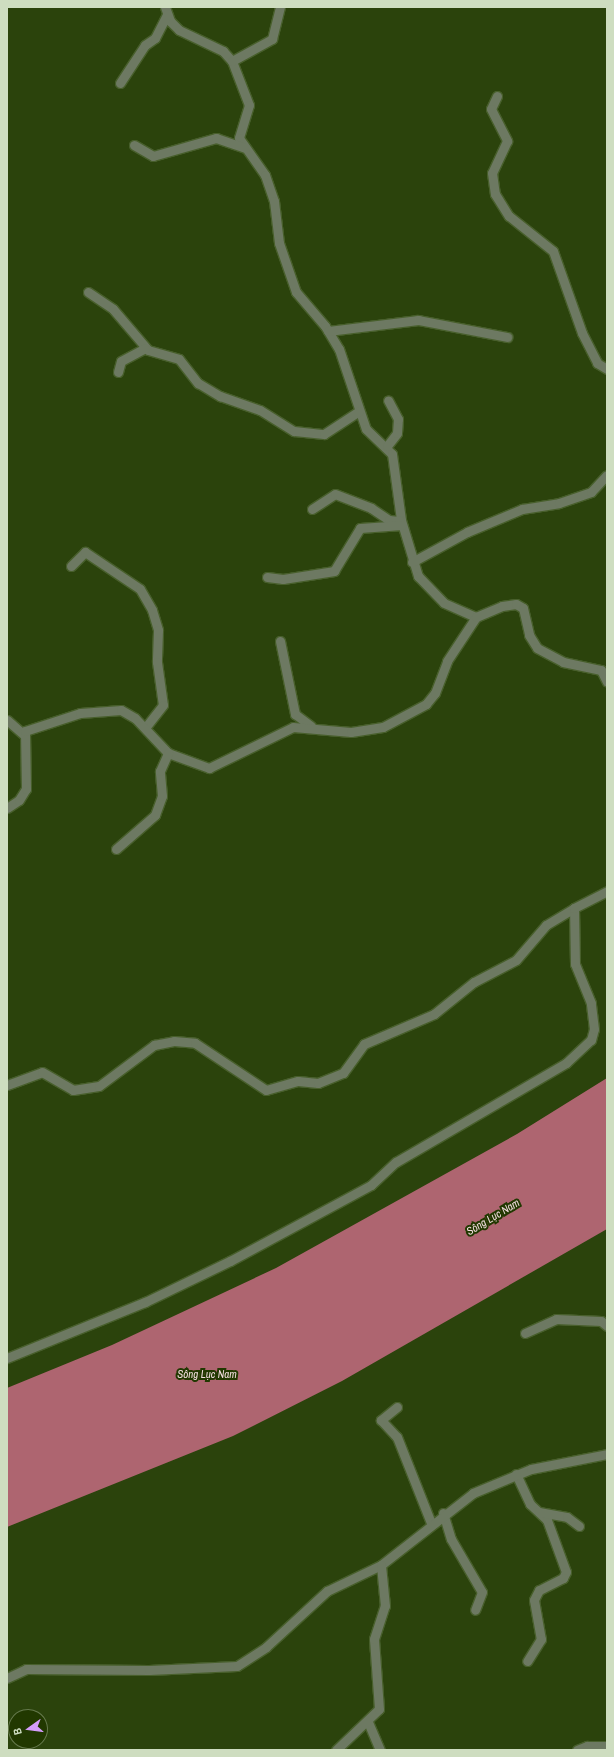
<!DOCTYPE html>
<html>
<head>
<meta charset="utf-8">
<style>
  body { margin:0 }
  #map { position:relative; width:614px; height:1757px; overflow:hidden; background:#2b430c; font-family:"Archivo Narrow",sans-serif }
  div>[style] { position:absolute }
  .water>* { inset:0; background:#ae6570 }
  .roads { filter:drop-shadow(1px 0 #485f2c) drop-shadow(-1px 0 #485f2c) drop-shadow(0 1px #485f2c) drop-shadow(0 -1px #485f2c) }
  .minor>* { height:9px; margin:-4.5px; padding:0 4.5px; transform-origin:4.5px; border-radius:4.5px; background:#6d7962 }
  span { translate:-50% -50%; white-space:nowrap; text-align:center; line-height:1.15; -webkit-text-stroke:4px #213800; paint-order:stroke }
  .water-label { font-size:11px; color:#f4dee0; font-style:italic }
  .frame { position:absolute; inset:0; border:8px solid #ceddc0; pointer-events:none }
  .north { position:absolute; left:8px; top:1709px; width:40px; height:40px; box-sizing:border-box; background:#213800; border:1px solid #667a4d; border-radius:50%; rotate:256deg; font-size:11px; font-weight:700; line-height:16px; text-align:center; color:#ceddc0 }
  .north::after { content:''; display:block; margin:auto; width:14px; height:18px; background:#d49cfb; clip-path:polygon(50% 0,100% 100%,50% 72%,0 100%) }
</style>
</head>
<body>
<div id="map">
  <div class="water">
    <div style="clip-path:polygon(607px 1078px,607px 1229px,342px 1381px,233px 1436px,7px 1527px,7px 1388px,112px 1345px,276px 1268px,517px 1134px)"></div>
  </div>
  <div class="roads">
    <div class="minor">
      <div style="left:165px;top:7px;width:15px;rotate:70deg"></div>
      <div style="left:170px;top:21px;width:13px;rotate:45deg"></div>
      <div style="left:179px;top:30px;width:49px;rotate:25.5deg"></div>
      <div style="left:223px;top:51px;width:13px;rotate:48deg"></div>
      <div style="left:232px;top:61px;width:47px;rotate:68.9deg"></div>
      <div style="left:249px;top:105px;width:34px;rotate:107deg"></div>
      <div style="left:239px;top:138px;width:45px;rotate:54.9deg"></div>
      <div style="left:265px;top:175px;width:28px;rotate:71deg"></div>
      <div style="left:274px;top:201px;width:42px;rotate:83.2deg"></div>
      <div style="left:279px;top:243px;width:52px;rotate:70.9deg"></div>
      <div style="left:296px;top:292px;width:45px;rotate:49.5deg"></div>
      <div style="left:325px;top:326px;width:27px;rotate:59deg"></div>
      <div style="left:339px;top:349px;width:84px;rotate:71.4deg"></div>
      <div style="left:366px;top:429px;width:36px;rotate:44deg"></div>
      <div style="left:392px;top:454px;width:67px;rotate:82.2deg"></div>
      <div style="left:401px;top:520px;width:59px;rotate:73.1deg"></div>
      <div style="left:418px;top:576px;width:37px;rotate:46deg"></div>
      <div style="left:444px;top:603px;width:35px;rotate:24deg"></div>
      <div style="left:232px;top:61px;width:46px;rotate:-28.8deg"></div>
      <div style="left:272px;top:39px;width:33px;rotate:-76deg"></div>
      <div style="left:120px;top:83px;width:45px;rotate:-56.7deg"></div>
      <div style="left:145px;top:45px;width:12px;rotate:-35deg"></div>
      <div style="left:155px;top:38px;width:27px;rotate:-63deg"></div>
      <div style="left:497px;top:96px;width:14px;rotate:115deg"></div>
      <div style="left:491px;top:109px;width:36px;rotate:63deg"></div>
      <div style="left:507px;top:141px;width:35px;rotate:115deg"></div>
      <div style="left:492px;top:173px;width:21px;rotate:82deg"></div>
      <div style="left:495px;top:194px;width:26px;rotate:58deg"></div>
      <div style="left:509px;top:216px;width:56px;rotate:38.5deg"></div>
      <div style="left:553px;top:251px;width:87px;rotate:70.5deg"></div>
      <div style="left:582px;top:333px;width:34px;rotate:63deg"></div>
      <div style="left:597px;top:363px;width:12px;rotate:31deg"></div>
      <div style="left:134px;top:145px;width:22px;rotate:30deg"></div>
      <div style="left:153px;top:156px;width:66px;rotate:-15.9deg"></div>
      <div style="left:216px;top:138px;width:31px;rotate:19deg"></div>
      <div style="left:88px;top:292px;width:30px;rotate:34deg"></div>
      <div style="left:113px;top:309px;width:54px;rotate:49.5deg"></div>
      <div style="left:148px;top:350px;width:32px;rotate:16deg"></div>
      <div style="left:179px;top:359px;width:31px;rotate:52deg"></div>
      <div style="left:198px;top:383px;width:26px;rotate:31deg"></div>
      <div style="left:220px;top:396px;width:42px;rotate:19.3deg"></div>
      <div style="left:260px;top:410px;width:40px;rotate:32deg"></div>
      <div style="left:294px;top:431px;width:30px;rotate:6deg"></div>
      <div style="left:324px;top:434px;width:42px;rotate:-33.3deg"></div>
      <div style="left:328px;top:331px;width:91px;rotate:-7deg"></div>
      <div style="left:418px;top:320px;width:91px;rotate:10.8deg"></div>
      <div style="left:118px;top:372px;width:11px;rotate:-75deg"></div>
      <div style="left:121px;top:361px;width:27px;rotate:-28deg"></div>
      <div style="left:387px;top:446px;width:16px;rotate:-52deg"></div>
      <div style="left:397px;top:433px;width:14px;rotate:-86deg"></div>
      <div style="left:398px;top:419px;width:21px;rotate:-118deg"></div>
      <div style="left:312px;top:509px;width:27px;rotate:-33deg"></div>
      <div style="left:335px;top:494px;width:39px;rotate:21deg"></div>
      <div style="left:371px;top:508px;width:22px;rotate:34deg"></div>
      <div style="left:389px;top:520px;width:11px;rotate:5deg"></div>
      <div style="left:412px;top:562px;width:63px;rotate:-28.6deg"></div>
      <div style="left:467px;top:532px;width:60px;rotate:-22.7deg"></div>
      <div style="left:522px;top:509px;width:37px;rotate:-9deg"></div>
      <div style="left:559px;top:503px;width:34px;rotate:-19deg"></div>
      <div style="left:591px;top:492px;width:23px;rotate:-47deg"></div>
      <div style="left:71px;top:566px;width:20px;rotate:-45deg"></div>
      <div style="left:85px;top:552px;width:66px;rotate:33.9deg"></div>
      <div style="left:140px;top:589px;width:24px;rotate:60deg"></div>
      <div style="left:152px;top:610px;width:21px;rotate:73deg"></div>
      <div style="left:158px;top:630px;width:32px;rotate:92deg"></div>
      <div style="left:157px;top:662px;width:43px;rotate:82.1deg"></div>
      <div style="left:163px;top:705px;width:29px;rotate:128deg"></div>
      <div style="left:267px;top:577px;width:16px;rotate:7deg"></div>
      <div style="left:283px;top:579px;width:52px;rotate:-8.9deg"></div>
      <div style="left:334px;top:571px;width:50px;rotate:-58.8deg"></div>
      <div style="left:360px;top:528px;width:42px;rotate:-4.1deg"></div>
      <div style="left:280px;top:641px;width:75px;rotate:78.4deg"></div>
      <div style="left:295px;top:714px;width:20px;rotate:37deg"></div>
      <div style="left:7px;top:720px;width:23px;rotate:41deg"></div>
      <div style="left:7px;top:808px;width:14px;rotate:-34deg"></div>
      <div style="left:19px;top:800px;width:13px;rotate:-58deg"></div>
      <div style="left:26px;top:789px;width:58px;rotate:-91deg"></div>
      <div style="left:25px;top:731px;width:58px;rotate:-18.1deg"></div>
      <div style="left:80px;top:713px;width:41px;rotate:-4.2deg"></div>
      <div style="left:121px;top:710px;width:16px;rotate:30deg"></div>
      <div style="left:135px;top:718px;width:48px;rotate:46.7deg"></div>
      <div style="left:168px;top:753px;width:44px;rotate:20.1deg"></div>
      <div style="left:209px;top:768px;width:93px;rotate:-26deg"></div>
      <div style="left:293px;top:727px;width:58px;rotate:4.9deg"></div>
      <div style="left:351px;top:732px;width:32px;rotate:-9deg"></div>
      <div style="left:383px;top:727px;width:49px;rotate:-28.1deg"></div>
      <div style="left:426px;top:704px;width:14px;rotate:-51deg"></div>
      <div style="left:435px;top:693px;width:34px;rotate:-69deg"></div>
      <div style="left:447px;top:661px;width:53px;rotate:-56.6deg"></div>
      <div style="left:476px;top:617px;width:28px;rotate:-23deg"></div>
      <div style="left:502px;top:606px;width:14px;rotate:-8deg"></div>
      <div style="left:516px;top:604px;width:8px;rotate:30deg"></div>
      <div style="left:523px;top:608px;width:28px;rotate:77deg"></div>
      <div style="left:529px;top:635px;width:15px;rotate:58deg"></div>
      <div style="left:537px;top:648px;width:30px;rotate:28deg"></div>
      <div style="left:563px;top:662px;width:39px;rotate:12deg"></div>
      <div style="left:601px;top:670px;width:13px;rotate:63deg"></div>
      <div style="left:116px;top:849px;width:52px;rotate:-41.1deg"></div>
      <div style="left:155px;top:815px;width:20px;rotate:-70deg"></div>
      <div style="left:162px;top:796px;width:25px;rotate:-95deg"></div>
      <div style="left:160px;top:771px;width:20px;rotate:-66deg"></div>
      <div style="left:7px;top:1085px;width:37px;rotate:-20deg"></div>
      <div style="left:42px;top:1072px;width:36px;rotate:30deg"></div>
      <div style="left:73px;top:1090px;width:26px;rotate:-9deg"></div>
      <div style="left:99px;top:1086px;width:69px;rotate:-36.7deg"></div>
      <div style="left:154px;top:1045px;width:20px;rotate:-11deg"></div>
      <div style="left:174px;top:1041px;width:21px;rotate:5deg"></div>
      <div style="left:195px;top:1043px;width:85px;rotate:33.5deg"></div>
      <div style="left:266px;top:1090px;width:33px;rotate:-16deg"></div>
      <div style="left:298px;top:1081px;width:20px;rotate:6deg"></div>
      <div style="left:318px;top:1083px;width:27px;rotate:-22deg"></div>
      <div style="left:343px;top:1073px;width:36px;rotate:-54deg"></div>
      <div style="left:364px;top:1044px;width:76px;rotate:-23.2deg"></div>
      <div style="left:434px;top:1014px;width:51px;rotate:-38.7deg"></div>
      <div style="left:474px;top:982px;width:47px;rotate:-27.6deg"></div>
      <div style="left:516px;top:960px;width:46px;rotate:-49.4deg"></div>
      <div style="left:546px;top:925px;width:33px;rotate:-31deg"></div>
      <div style="left:525px;top:1333px;width:34px;rotate:-24deg"></div>
      <div style="left:556px;top:1319px;width:45px;rotate:2.5deg"></div>
      <div style="left:601px;top:1321px;width:8px;rotate:40deg"></div>
      <div style="left:7px;top:1358px;width:149px;rotate:-22.1deg"></div>
      <div style="left:145px;top:1302px;width:94px;rotate:-25.8deg"></div>
      <div style="left:230px;top:1261px;width:160px;rotate:-28.3deg"></div>
      <div style="left:371px;top:1185px;width:34px;rotate:-43deg"></div>
      <div style="left:396px;top:1162px;width:197px;rotate:-30.2deg"></div>
      <div style="left:566px;top:1063px;width:34px;rotate:-43deg"></div>
      <div style="left:591px;top:1040px;width:11px;rotate:-75deg"></div>
      <div style="left:594px;top:1029px;width:26px;rotate:-97deg"></div>
      <div style="left:591px;top:1003px;width:42px;rotate:-112.3deg"></div>
      <div style="left:575px;top:964px;width:56px;rotate:-91deg"></div>
      <div style="left:574px;top:908px;width:37px;rotate:-27deg"></div>
      <div style="left:397px;top:1407px;width:21px;rotate:141deg"></div>
      <div style="left:381px;top:1420px;width:23px;rotate:47deg"></div>
      <div style="left:397px;top:1437px;width:92px;rotate:68.4deg"></div>
      <div style="left:516px;top:1474px;width:33px;rotate:65deg"></div>
      <div style="left:530px;top:1504px;width:23px;rotate:43deg"></div>
      <div style="left:547px;top:1520px;width:55px;rotate:69.9deg"></div>
      <div style="left:566px;top:1572px;width:7px;rotate:117deg"></div>
      <div style="left:563px;top:1578px;width:27px;rotate:153deg"></div>
      <div style="left:539px;top:1590px;width:11px;rotate:117deg"></div>
      <div style="left:534px;top:1600px;width:40px;rotate:80deg"></div>
      <div style="left:541px;top:1639px;width:26px;rotate:122deg"></div>
      <div style="left:539px;top:1512px;width:28px;rotate:10deg"></div>
      <div style="left:567px;top:1517px;width:15px;rotate:37deg"></div>
      <div style="left:443px;top:1513px;width:27px;rotate:73deg"></div>
      <div style="left:451px;top:1539px;width:61px;rotate:59.7deg"></div>
      <div style="left:482px;top:1592px;width:19px;rotate:111deg"></div>
      <div style="left:7px;top:1678px;width:21px;rotate:-25deg"></div>
      <div style="left:26px;top:1669px;width:123px;rotate:0.5deg"></div>
      <div style="left:149px;top:1670px;width:88px;rotate:-2.6deg"></div>
      <div style="left:237px;top:1666px;width:35px;rotate:-33deg"></div>
      <div style="left:266px;top:1647px;width:83px;rotate:-42.6deg"></div>
      <div style="left:327px;top:1591px;width:60px;rotate:-25.7deg"></div>
      <div style="left:381px;top:1565px;width:117px;rotate:-38deg"></div>
      <div style="left:473px;top:1493px;width:63px;rotate:-22.5deg"></div>
      <div style="left:531px;top:1469px;width:77px;rotate:-11.2deg"></div>
      <div style="left:368px;top:1722px;width:30px;rotate:67deg"></div>
      <div style="left:336px;top:1750px;width:59px;rotate:-43.6deg"></div>
      <div style="left:379px;top:1709px;width:70px;rotate:-94.1deg"></div>
      <div style="left:374px;top:1639px;width:35px;rotate:-72deg"></div>
      <div style="left:385px;top:1606px;width:41px;rotate:-95.6deg"></div>
      <div style="left:577px;top:1750px;width:11px;rotate:-22deg"></div>
      <div style="left:587px;top:1746px;width:20px"></div>
    </div>
  </div>
  <div class="water-label">
    <span style="left:493px;top:1217px;rotate:-31deg">Sông Lục Nam</span>
    <span style="left:207px;top:1374px">Sông Lục Nam</span>
  </div>
  <div class="frame"></div>
  <div class="north">B</div>
</div>
</body>
</html>
